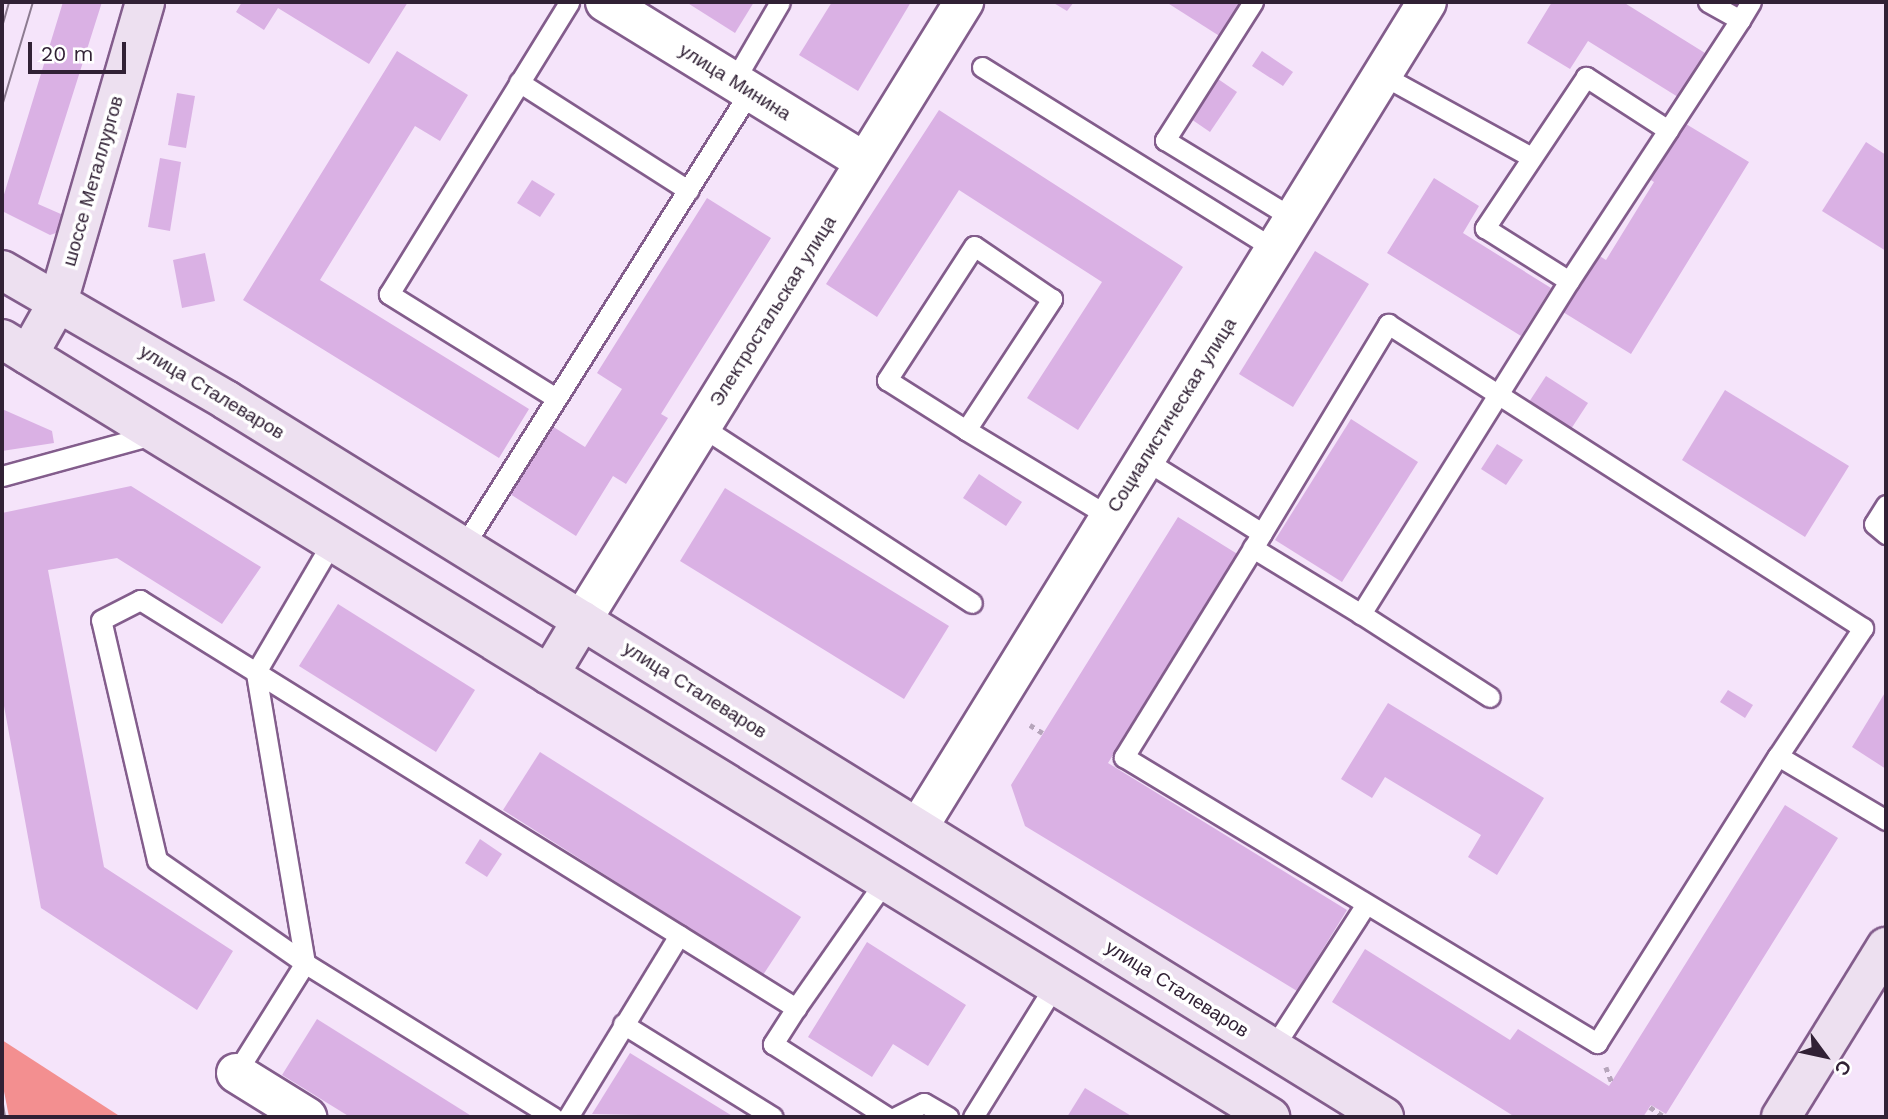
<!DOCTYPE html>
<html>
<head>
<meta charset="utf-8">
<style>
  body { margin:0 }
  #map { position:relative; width:1888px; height:1119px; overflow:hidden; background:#f5e4fa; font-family:"Work Sans",sans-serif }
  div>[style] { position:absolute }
  .forest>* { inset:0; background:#f38f90 }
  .building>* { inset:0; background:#dab1e4 }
  .path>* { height:4.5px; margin-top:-2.25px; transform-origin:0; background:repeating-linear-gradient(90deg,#b6a5bb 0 5px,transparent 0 10px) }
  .roads { filter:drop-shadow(2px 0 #835d8c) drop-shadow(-2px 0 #835d8c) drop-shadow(0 2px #835d8c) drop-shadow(0 -2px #835d8c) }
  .lane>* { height:19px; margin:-9.5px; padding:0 9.5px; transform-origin:9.5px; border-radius:9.5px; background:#fff }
  .street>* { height:38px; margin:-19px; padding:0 19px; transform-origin:19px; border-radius:19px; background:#fff }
  .secondary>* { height:38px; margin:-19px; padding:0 19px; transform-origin:19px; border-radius:19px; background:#ede0f0 }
  .tram>* { height:2px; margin:-1px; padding:0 1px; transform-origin:1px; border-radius:1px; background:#8c7b90 }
  span { translate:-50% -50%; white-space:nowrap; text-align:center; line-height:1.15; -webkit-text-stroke:7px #fff; paint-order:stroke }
  .street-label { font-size:19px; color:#312135 }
  .frame { position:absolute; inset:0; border:4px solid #312135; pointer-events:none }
  .north { position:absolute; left:1790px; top:1021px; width:70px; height:70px; -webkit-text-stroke:5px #fff; paint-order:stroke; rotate:123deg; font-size:19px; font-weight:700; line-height:28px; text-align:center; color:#312135 }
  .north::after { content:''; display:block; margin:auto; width:24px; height:32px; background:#312135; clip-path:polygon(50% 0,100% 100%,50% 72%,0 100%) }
  .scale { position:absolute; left:28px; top:42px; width:98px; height:32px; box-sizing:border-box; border:4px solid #312135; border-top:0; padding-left:9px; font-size:21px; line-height:24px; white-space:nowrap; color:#312135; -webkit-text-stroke:5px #fff; paint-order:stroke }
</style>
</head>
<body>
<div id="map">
  <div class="forest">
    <div style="clip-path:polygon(2px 1040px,121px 1117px,9px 1117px,2px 1081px)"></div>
  </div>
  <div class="building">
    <div style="clip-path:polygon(63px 2px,102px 2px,38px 204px,70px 218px,65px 230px,50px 235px,2px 211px,2px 201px)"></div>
    <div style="clip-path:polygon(242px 2px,408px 2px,369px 64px,278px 8px,264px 30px,236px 12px)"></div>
    <div style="clip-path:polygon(686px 2px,754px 2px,735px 33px)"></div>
    <div style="clip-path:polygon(832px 2px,911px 2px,858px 91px,799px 55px)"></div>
    <div style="clip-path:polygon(1052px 2px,1074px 2px,1067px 11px)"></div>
    <div style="clip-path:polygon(1166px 2px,1243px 2px,1221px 37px)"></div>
    <div style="clip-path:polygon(1552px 2px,1623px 2px,1705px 53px,1678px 97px,1588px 41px,1570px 69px,1527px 43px)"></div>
    <div style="clip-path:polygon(397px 51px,468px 95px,440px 141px,415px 126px,320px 280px,529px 409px,499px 458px,243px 300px)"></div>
    <div style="clip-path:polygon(1262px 51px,1293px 72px,1283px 86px,1252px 66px)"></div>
    <div style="clip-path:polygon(1218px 79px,1237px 92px,1210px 132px,1191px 119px)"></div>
    <div style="clip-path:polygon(177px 93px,195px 96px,186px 148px,168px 145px)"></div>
    <div style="clip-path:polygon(939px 110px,1183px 267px,1078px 430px,1027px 398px,1102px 282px,959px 190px,877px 317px,826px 284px)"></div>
    <div style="clip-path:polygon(1681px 121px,1749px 162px,1631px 354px,1563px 312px,1598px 255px,1606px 260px,1654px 182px,1646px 177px)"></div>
    <div style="clip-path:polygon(1866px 142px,1886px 155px,1886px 251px,1822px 211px)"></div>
    <div style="clip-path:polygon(160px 158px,181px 162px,170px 231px,148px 227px)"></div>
    <div style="clip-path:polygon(1434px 178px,1479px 206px,1463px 233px,1551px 288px,1521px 336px,1387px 253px)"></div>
    <div style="clip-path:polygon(532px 180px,555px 194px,540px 217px,517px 203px)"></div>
    <div style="clip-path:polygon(707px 198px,771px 238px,661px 414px,668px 418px,626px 484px,613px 476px,576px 536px,510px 494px,552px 426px,585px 447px,622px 389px,597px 373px)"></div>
    <div style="clip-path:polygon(1315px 251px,1369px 284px,1293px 407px,1239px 374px)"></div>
    <div style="clip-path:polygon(205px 253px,215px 301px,182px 308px,173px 260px)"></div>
    <div style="clip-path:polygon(1546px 376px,1588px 403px,1571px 429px,1529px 402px)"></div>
    <div style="clip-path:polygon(1725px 390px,1849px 466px,1805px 537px,1682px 460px)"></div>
    <div style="clip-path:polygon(2px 409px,52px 431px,54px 443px,2px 451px)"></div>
    <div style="clip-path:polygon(1351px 419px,1418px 462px,1342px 582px,1275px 540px)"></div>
    <div style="clip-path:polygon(1497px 444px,1523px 460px,1506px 485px,1481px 469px)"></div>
    <div style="clip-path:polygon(979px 474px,1022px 502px,1006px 526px,963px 498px)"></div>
    <div style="clip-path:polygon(131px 486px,261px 567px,222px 624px,117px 558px,48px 570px,104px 867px,233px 951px,197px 1010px,41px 908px,2px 695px,2px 513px)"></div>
    <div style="clip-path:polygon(725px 488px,949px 626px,904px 699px,680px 561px)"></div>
    <div style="clip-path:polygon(1178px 517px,1239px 555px,1108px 763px,1347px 910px,1297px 991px,1025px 826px,1011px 785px)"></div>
    <div style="clip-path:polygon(338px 604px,475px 690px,436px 752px,299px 666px)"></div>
    <div style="clip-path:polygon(1728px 690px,1753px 705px,1745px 718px,1720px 702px)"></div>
    <div style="clip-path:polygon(1886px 691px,1886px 769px,1852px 747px)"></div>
    <div style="clip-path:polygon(1388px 703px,1544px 798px,1497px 875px,1468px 857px,1481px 835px,1385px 777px,1372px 798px,1341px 779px)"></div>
    <div style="clip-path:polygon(540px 752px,801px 917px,763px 975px,503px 810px)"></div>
    <div style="clip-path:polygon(1785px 805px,1838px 838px,1666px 1114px,1651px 1105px,1643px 1117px,1515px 1117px,1332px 1002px,1365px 949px,1510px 1040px,1518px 1029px,1609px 1086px)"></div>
    <div style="clip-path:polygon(480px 839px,502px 854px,487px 877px,465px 863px)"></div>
    <div style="clip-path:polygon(867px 942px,966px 1005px,928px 1066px,893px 1044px,872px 1077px,808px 1037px)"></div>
    <div style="clip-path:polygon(317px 1019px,473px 1117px,350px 1117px,282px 1075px)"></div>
    <div style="clip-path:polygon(630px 1053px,734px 1117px,592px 1114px)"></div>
    <div style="clip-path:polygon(1085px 1088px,1133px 1117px,1067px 1117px)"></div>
  </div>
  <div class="path">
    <div style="left:1030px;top:725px;width:15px;rotate:32deg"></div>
    <div style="left:1606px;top:1067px;width:17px;rotate:69deg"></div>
    <div style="left:1650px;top:1107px;width:18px;rotate:34deg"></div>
  </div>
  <div class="roads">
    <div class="lane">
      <div style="left:1253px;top:2px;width:164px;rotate:122.5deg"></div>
      <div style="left:1165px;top:140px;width:150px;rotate:31.4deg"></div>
      <div style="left:1708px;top:2px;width:37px;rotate:29deg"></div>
      <div style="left:1740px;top:20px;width:131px;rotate:123.2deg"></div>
      <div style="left:1668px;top:130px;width:98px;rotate:-147.1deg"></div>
      <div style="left:1586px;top:77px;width:182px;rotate:123.8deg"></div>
      <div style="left:1485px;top:228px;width:99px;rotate:32.2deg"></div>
      <div style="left:1569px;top:281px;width:393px;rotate:122deg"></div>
      <div style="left:1361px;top:614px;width:127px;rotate:-148.6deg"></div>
      <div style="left:1253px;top:548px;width:246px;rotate:121.7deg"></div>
      <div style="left:1124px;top:757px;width:553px;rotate:31.16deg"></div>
      <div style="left:1597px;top:1043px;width:339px;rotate:-57.8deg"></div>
      <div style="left:1778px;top:756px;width:126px;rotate:30.7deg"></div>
      <div style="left:1740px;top:20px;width:21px;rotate:-59deg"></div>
      <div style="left:982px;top:67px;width:344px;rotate:31.9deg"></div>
      <div style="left:1382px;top:75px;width:170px;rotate:28.8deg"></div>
      <div style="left:734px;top:81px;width:91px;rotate:-59.8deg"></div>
      <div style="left:519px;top:82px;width:201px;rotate:32.6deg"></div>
      <div style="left:1569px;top:281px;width:181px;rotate:-56.7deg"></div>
      <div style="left:556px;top:398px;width:197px;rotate:-148.1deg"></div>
      <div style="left:389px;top:294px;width:343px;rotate:-58.3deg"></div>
      <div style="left:702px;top:427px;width:322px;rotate:33.1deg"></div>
      <div style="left:966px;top:430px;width:157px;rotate:-56.7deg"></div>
      <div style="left:1052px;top:299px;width:94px;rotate:-145.8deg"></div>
      <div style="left:974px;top:246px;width:160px;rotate:123deg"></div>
      <div style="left:887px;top:380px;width:93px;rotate:32.3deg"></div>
      <div style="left:966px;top:430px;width:168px;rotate:31.1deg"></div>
      <div style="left:1145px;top:460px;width:138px;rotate:32deg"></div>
      <div style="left:2px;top:476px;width:160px;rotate:-15.3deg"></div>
      <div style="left:1886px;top:505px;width:22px;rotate:122deg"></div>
      <div style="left:1874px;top:524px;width:16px;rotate:40deg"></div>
      <div style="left:463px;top:547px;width:539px;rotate:-57.81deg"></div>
      <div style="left:1253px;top:548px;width:262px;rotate:-58.9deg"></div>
      <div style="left:1388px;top:324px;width:564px;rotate:32.62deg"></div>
      <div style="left:1863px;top:628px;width:154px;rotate:123.6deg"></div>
      <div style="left:1361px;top:614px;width:153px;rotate:32.8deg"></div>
      <div style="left:796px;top:1008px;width:155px;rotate:-55deg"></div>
      <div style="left:623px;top:1024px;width:176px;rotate:31.8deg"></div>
      <div style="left:1273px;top:1048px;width:171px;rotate:-57.1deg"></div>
      <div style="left:236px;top:1073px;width:130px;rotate:-57.9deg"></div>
      <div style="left:305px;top:963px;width:295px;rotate:-99.6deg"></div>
      <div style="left:256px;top:672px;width:151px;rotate:-59.7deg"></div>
      <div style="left:553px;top:1117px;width:292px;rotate:-148.2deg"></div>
      <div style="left:305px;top:963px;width:180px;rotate:-145.2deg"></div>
      <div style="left:157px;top:860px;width:246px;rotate:-103.1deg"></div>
      <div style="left:101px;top:620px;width:44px;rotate:-27.1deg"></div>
      <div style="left:140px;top:600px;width:773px;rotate:31.88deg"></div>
      <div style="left:796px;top:1008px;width:43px;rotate:122.6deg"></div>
      <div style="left:773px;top:1044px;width:135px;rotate:32.6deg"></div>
      <div style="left:568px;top:1117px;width:213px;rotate:-58.6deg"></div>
      <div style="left:896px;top:1117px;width:31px;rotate:-27deg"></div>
      <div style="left:924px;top:1103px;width:28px;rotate:30deg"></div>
      <div style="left:973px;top:1117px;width:155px;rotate:-58.2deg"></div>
    </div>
    <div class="street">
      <div style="left:605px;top:2px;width:305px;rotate:31.6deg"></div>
      <div style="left:582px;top:620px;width:727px;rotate:-58.28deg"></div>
      <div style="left:918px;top:828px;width:970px;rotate:-58.36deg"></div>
      <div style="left:236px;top:1073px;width:84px;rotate:31.8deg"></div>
    </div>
    <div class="secondary">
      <div style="left:2px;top:270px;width:259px;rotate:30.1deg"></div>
      <div style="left:226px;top:400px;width:1362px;rotate:31.76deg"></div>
      <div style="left:2px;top:339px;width:1488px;rotate:31.53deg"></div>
      <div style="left:28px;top:355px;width:61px;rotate:-60.5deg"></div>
      <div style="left:58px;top:302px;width:312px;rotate:-73.8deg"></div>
      <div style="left:549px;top:675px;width:64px;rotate:-59deg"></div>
      <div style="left:1781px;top:1117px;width:200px;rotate:-58.3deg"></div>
    </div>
  </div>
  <div class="tram">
    <div style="left:2px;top:27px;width:26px;rotate:-74deg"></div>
    <div style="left:2px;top:106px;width:109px;rotate:-73.4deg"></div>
    <div style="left:2px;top:1098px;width:19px;rotate:81deg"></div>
  </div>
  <div class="street-label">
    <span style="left:735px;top:82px;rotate:32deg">улица Минина</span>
    <span style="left:93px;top:181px;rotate:-74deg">шоссе Металлургов</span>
    <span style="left:773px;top:311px;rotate:-58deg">Электростальская улица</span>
    <span style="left:212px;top:392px;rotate:31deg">улица Сталеваров</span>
    <span style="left:1172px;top:415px;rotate:-58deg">Социалистическая улица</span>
    <span style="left:695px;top:690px;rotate:32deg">улица Сталеваров</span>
    <span style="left:1177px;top:989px;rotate:32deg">улица Сталеваров</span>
  </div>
  <div class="frame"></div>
  <div class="north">С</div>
  <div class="scale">20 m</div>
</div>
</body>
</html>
